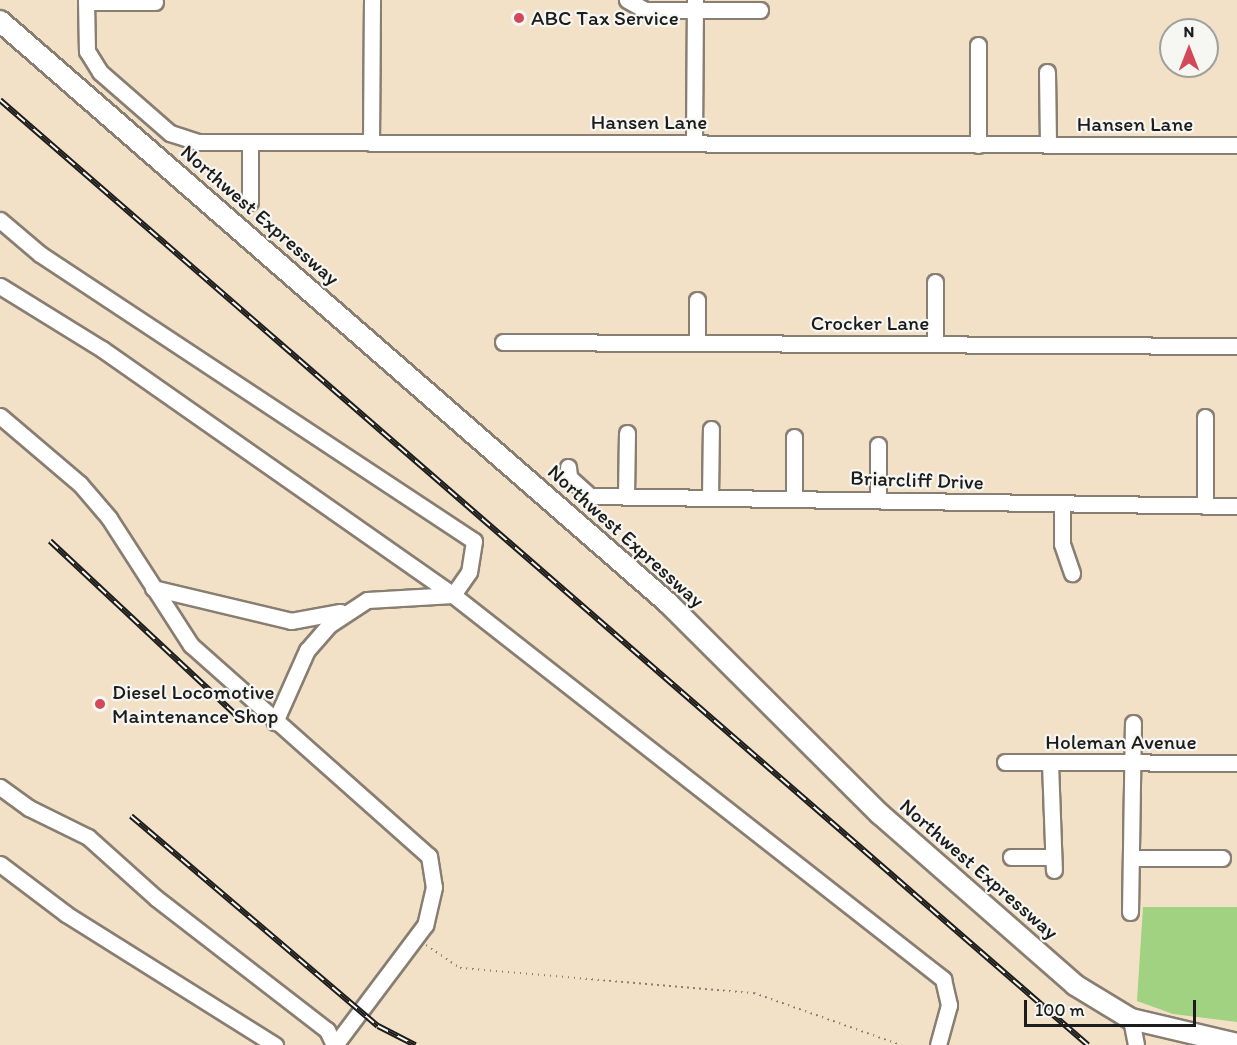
<!DOCTYPE html>
<html>
<head>
<meta charset="utf-8">
<style>
  body { margin:0 }
  #map { position:relative; width:1237px; height:1045px; overflow:hidden; background:#f3e1c7; font-family:Itim,sans-serif }
  div>[style] { position:absolute }
  .green>* { inset:0; background:#a0d282 }
  .path>* { height:2px; margin-top:-1px; transform-origin:0; background:repeating-linear-gradient(90deg,#887e72 0 1.5px,transparent 0 6px) }
  .roads { filter:drop-shadow(2px 0 #887e72) drop-shadow(-2px 0 #887e72) drop-shadow(0 2px #887e72) drop-shadow(0 -2px #887e72) }
  .minor>* { height:15px; margin:-7.5px; padding:0 7.5px; transform-origin:7.5px; border-radius:7.5px; background:#fff }
  .major>* { height:20px; margin:-10px; padding:0 10px; transform-origin:10px; border-radius:10px; background:#fff }
  .rail>* { height:6px; margin-top:-3px; transform-origin:0; background:repeating-linear-gradient(90deg,#f6f6f2 0 11px,#1c1c1c 0 22px); box-sizing:border-box; border-block:2px solid #1c1c1c }
  .dots>* { width:16px; height:16px; translate:-50% -50%; box-sizing:border-box; border:3px solid #f6f6f2; border-radius:50% }
  span { translate:-50% -50%; white-space:nowrap; text-align:center; line-height:1.15; -webkit-text-stroke:4.5px #f6f6f2; paint-order:stroke }
  .poi-label { font-size:21px; color:#1c1c1c }
  .left { translate:0 -50%; text-align:left }
  .street-label { font-size:21px; color:#1c1c1c }
  .north { position:absolute; left:1159px; top:18px; width:60px; height:60px; box-sizing:border-box; background:#f6f6f2; border:2px solid #9f9f9c; border-radius:50%; rotate:0deg; font-size:16px; font-weight:700; line-height:24px; text-align:center; color:#1c1c1c }
  .north::after { content:''; display:block; margin:auto; width:21px; height:27px; background:#d1495b; clip-path:polygon(50% 0,100% 100%,50% 72%,0 100%) }
  .scale { position:absolute; left:1024px; top:1000px; width:172px; height:27px; box-sizing:border-box; border:3px solid #1c1c1c; border-top:0; padding-left:8px; font-size:18px; line-height:21px; white-space:nowrap; color:#1c1c1c; -webkit-text-stroke:4px #f6f6f2; paint-order:stroke }
</style>
</head>
<body>
<div id="map">
  <div class="green">
    <div style="clip-path:polygon(1143px 907px,1237px 907px,1237px 1022px,1173px 1014px,1137px 1001px)"></div>
  </div>
  <div class="path">
    <div style="left:426px;top:945px;width:41px;rotate:34.1deg"></div>
    <div style="left:460px;top:968px;width:295px;rotate:4.9deg"></div>
    <div style="left:754px;top:993px;width:156px;rotate:19.5deg"></div>
  </div>
  <div class="roads">
    <div class="minor">
      <div style="left:86px;top:0;width:51px;rotate:88.9deg"></div>
      <div style="left:87px;top:51px;width:25px;rotate:58deg"></div>
      <div style="left:100px;top:72px;width:93px;rotate:41.1deg"></div>
      <div style="left:170px;top:133px;width:29px;rotate:18deg"></div>
      <div style="left:198px;top:142px;width:1039px;rotate:0.17deg"></div>
      <div style="left:627px;top:0;width:21px;rotate:29deg"></div>
      <div style="left:645px;top:10px;width:115px"></div>
      <div style="left:86px;top:2px;width:69px"></div>
      <div style="left:1047px;top:72px;width:73px;rotate:89.2deg"></div>
      <div style="left:694px;top:142px;width:142px;rotate:-89.6deg"></div>
      <div style="left:371px;top:143px;width:143px;rotate:-89.6deg"></div>
      <div style="left:978px;top:145px;width:100px;rotate:-90deg"></div>
      <div style="left:250px;top:202px;width:60px;rotate:-90deg"></div>
      <div style="left:0;top:220px;width:52px;rotate:40.4deg"></div>
      <div style="left:40px;top:254px;width:520px;rotate:33.48deg"></div>
      <div style="left:474px;top:541px;width:31px;rotate:99deg"></div>
      <div style="left:469px;top:572px;width:28px;rotate:125deg"></div>
      <div style="left:453px;top:595px;width:86px;rotate:176.7deg"></div>
      <div style="left:367px;top:600px;width:45px;rotate:146.7deg"></div>
      <div style="left:329px;top:625px;width:33px;rotate:131deg"></div>
      <div style="left:307px;top:650px;width:79px;rotate:114deg"></div>
      <div style="left:0;top:286px;width:120px;rotate:31.7deg"></div>
      <div style="left:102px;top:349px;width:429px;rotate:35deg"></div>
      <div style="left:453px;top:595px;width:623px;rotate:38.08deg"></div>
      <div style="left:943px;top:979px;width:27px;rotate:77deg"></div>
      <div style="left:949px;top:1005px;width:41px;rotate:105.4deg"></div>
      <div style="left:697px;top:300px;width:43px;rotate:90deg"></div>
      <div style="left:503px;top:342px;width:734px;rotate:0.31deg"></div>
      <div style="left:935px;top:344px;width:62px;rotate:-90deg"></div>
      <div style="left:0;top:416px;width:105px;rotate:40.4deg"></div>
      <div style="left:80px;top:484px;width:45px;rotate:49.5deg"></div>
      <div style="left:109px;top:518px;width:151px;rotate:57.2deg"></div>
      <div style="left:191px;top:645px;width:318px;rotate:41.6deg"></div>
      <div style="left:429px;top:856px;width:31px;rotate:81deg"></div>
      <div style="left:434px;top:887px;width:39px;rotate:103deg"></div>
      <div style="left:425px;top:925px;width:150px;rotate:126.9deg"></div>
      <div style="left:568px;top:467px;width:10px;rotate:84deg"></div>
      <div style="left:569px;top:477px;width:28px;rotate:42deg"></div>
      <div style="left:590px;top:496px;width:647px;rotate:0.89deg"></div>
      <div style="left:626px;top:496px;width:63px;rotate:-89.1deg"></div>
      <div style="left:710px;top:497px;width:68px;rotate:-89.2deg"></div>
      <div style="left:794px;top:498px;width:61px;rotate:-90deg"></div>
      <div style="left:878px;top:499px;width:54px;rotate:-90deg"></div>
      <div style="left:1062px;top:505px;width:39px;rotate:90deg"></div>
      <div style="left:1062px;top:544px;width:31px;rotate:71deg"></div>
      <div style="left:1205px;top:506px;width:89px;rotate:-90deg"></div>
      <div style="left:153px;top:588px;width:142px;rotate:13.4deg"></div>
      <div style="left:291px;top:621px;width:50px;rotate:-10.4deg"></div>
      <div style="left:1005px;top:762px;width:232px;rotate:0.2deg"></div>
      <div style="left:1050px;top:763px;width:107px;rotate:87.9deg"></div>
      <div style="left:0;top:787px;width:36px;rotate:36deg"></div>
      <div style="left:29px;top:808px;width:66px;rotate:26.2deg"></div>
      <div style="left:88px;top:837px;width:91px;rotate:41.9deg"></div>
      <div style="left:156px;top:898px;width:216px;rotate:37.7deg"></div>
      <div style="left:327px;top:1030px;width:17px;rotate:65deg"></div>
      <div style="left:1011px;top:857px;width:42px"></div>
      <div style="left:1131px;top:858px;width:91px"></div>
      <div style="left:0;top:864px;width:83px;rotate:37.1deg"></div>
      <div style="left:66px;top:914px;width:247px;rotate:32.1deg"></div>
      <div style="left:1130px;top:912px;width:189px;rotate:-89.1deg"></div>
      <div style="left:1131px;top:1019px;width:26px;rotate:79deg"></div>
    </div>
    <div class="major">
      <div style="left:0;top:21px;width:886px;rotate:41.06deg"></div>
      <div style="left:668px;top:603px;width:299px;rotate:44.9deg"></div>
      <div style="left:880px;top:814px;width:259px;rotate:41.2deg"></div>
      <div style="left:1075px;top:985px;width:66px;rotate:31.3deg"></div>
      <div style="left:1131px;top:1019px;width:109px;rotate:13.3deg"></div>
    </div>
  </div>
  <div class="rail">
    <div style="left:0;top:100px;width:1441px;rotate:40.98deg"></div>
    <div style="left:50px;top:541px;width:259px;rotate:43.1deg"></div>
    <div style="left:131px;top:816px;width:324px;rotate:40.4deg"></div>
    <div style="left:378px;top:1026px;width:42px;rotate:27.2deg"></div>
  </div>
  <div class="dots">
    <div style="left:519px;top:18px;background:#d1495b"></div>
    <div style="left:100px;top:704px;background:#d1495b"></div>
  </div>
  <div class="poi-label">
    <span class="left" style="left:531px;top:18px">ABC Tax Service</span>
    <span class="left" style="left:112px;top:704px">Diesel Locomotive<br>Maintenance Shop</span>
  </div>
  <div class="street-label">
    <span style="left:649px;top:122px">Hansen Lane</span>
    <span style="left:1135px;top:124px">Hansen Lane</span>
    <span style="left:260px;top:215px;rotate:41deg">Northwest Expressway</span>
    <span style="left:870px;top:323px">Crocker Lane</span>
    <span style="left:917px;top:480px;rotate:2deg">Briarcliff Drive</span>
    <span style="left:626px;top:536px;rotate:42deg">Northwest Expressway</span>
    <span style="left:1121px;top:742px">Holeman Avenue</span>
    <span style="left:979px;top:869px;rotate:41deg">Northwest Expressway</span>
  </div>
  <div class="north">N</div>
  <div class="scale">100 m</div>
</div>
</body>
</html>
